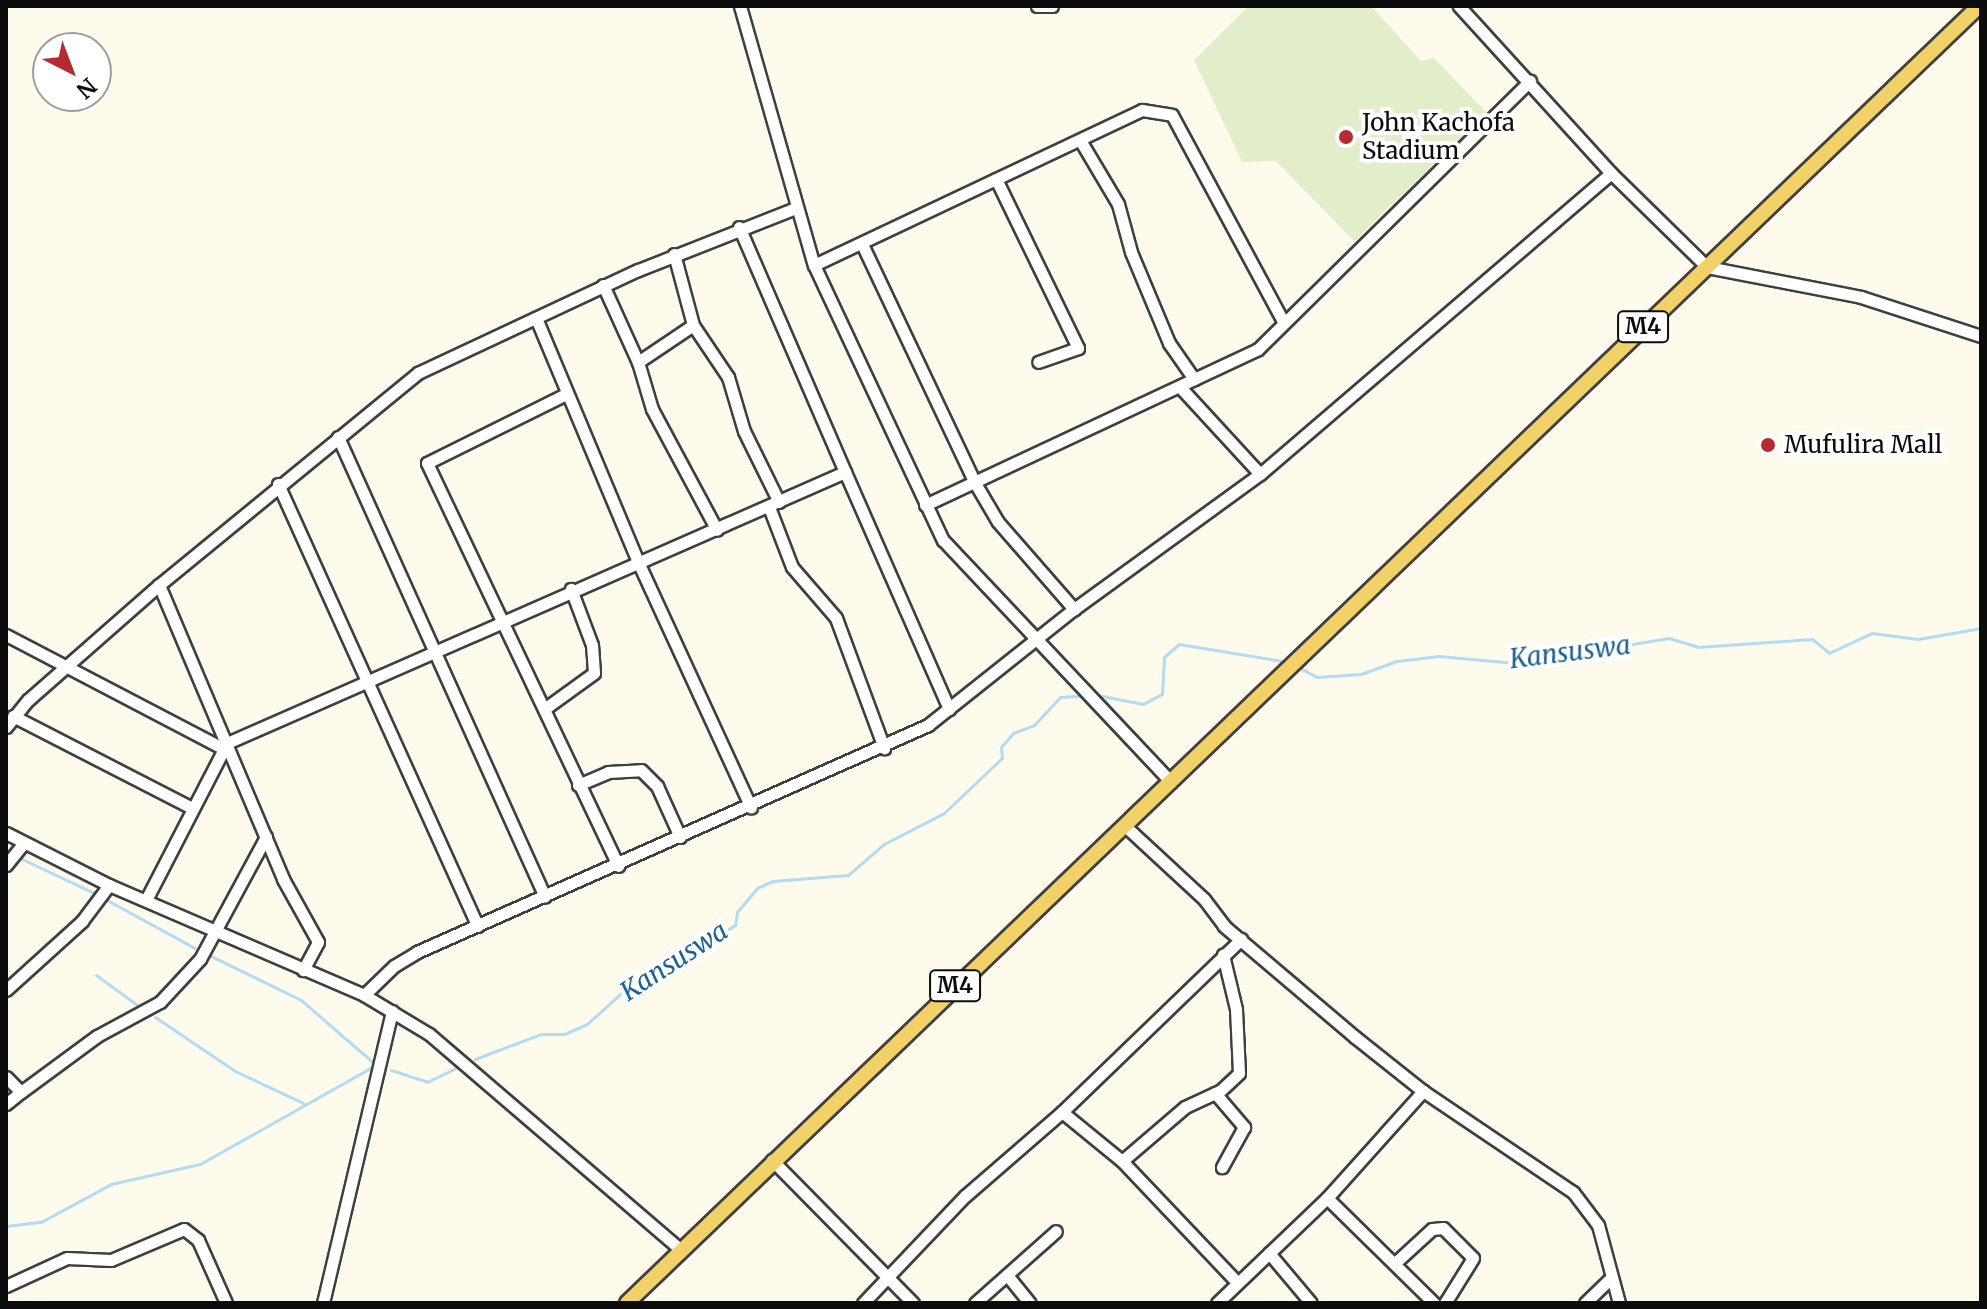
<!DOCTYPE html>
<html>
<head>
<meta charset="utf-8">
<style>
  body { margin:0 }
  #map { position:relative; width:1987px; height:1309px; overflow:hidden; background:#fefbec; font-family:Merriweather,serif }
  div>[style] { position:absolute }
  .pitch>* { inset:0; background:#e1eec9 }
  .stream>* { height:3px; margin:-1.5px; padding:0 1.5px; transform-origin:1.5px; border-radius:1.5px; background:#b3dbf3 }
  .roads { filter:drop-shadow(2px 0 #3f3f3f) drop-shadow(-2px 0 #3f3f3f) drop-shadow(0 2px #3f3f3f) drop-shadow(0 -2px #3f3f3f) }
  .minor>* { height:11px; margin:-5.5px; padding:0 5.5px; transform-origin:5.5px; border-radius:5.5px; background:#fff }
  .major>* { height:14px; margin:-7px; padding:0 7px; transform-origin:7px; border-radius:7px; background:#f2d168 }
  .dots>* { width:22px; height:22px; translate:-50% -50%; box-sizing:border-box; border:4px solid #fff; border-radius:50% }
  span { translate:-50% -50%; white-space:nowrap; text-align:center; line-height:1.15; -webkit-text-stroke:8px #fff; paint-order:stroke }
  .shield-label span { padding:2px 6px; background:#fff; border:2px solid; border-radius:6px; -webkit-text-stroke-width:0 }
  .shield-label { font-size:22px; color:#0c0c0c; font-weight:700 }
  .poi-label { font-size:24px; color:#0c0c0c }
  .left { translate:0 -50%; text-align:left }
  .water-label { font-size:26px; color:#1c6198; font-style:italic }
  .frame { position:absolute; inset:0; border:8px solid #0c0c0c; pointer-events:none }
  .north { position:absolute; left:32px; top:32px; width:80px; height:80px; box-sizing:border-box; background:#fff; border:2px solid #9e9e9e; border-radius:50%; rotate:138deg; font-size:22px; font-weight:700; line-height:32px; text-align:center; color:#0c0c0c }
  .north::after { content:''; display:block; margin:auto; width:28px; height:36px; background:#b52b31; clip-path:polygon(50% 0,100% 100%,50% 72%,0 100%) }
</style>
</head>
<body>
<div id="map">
  <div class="pitch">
    <div style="clip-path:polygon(1249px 6px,1371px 6px,1421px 61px,1434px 58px,1487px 113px,1354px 241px,1276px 161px,1242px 162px,1194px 60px)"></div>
  </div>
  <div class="stream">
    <div style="left:1298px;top:667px;width:21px;rotate:28deg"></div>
    <div style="left:1317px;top:677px;width:44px;rotate:-3.9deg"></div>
    <div style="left:1361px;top:674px;width:38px;rotate:-20deg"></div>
    <div style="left:1397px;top:661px;width:42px;rotate:-6.8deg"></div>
    <div style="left:1439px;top:656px;width:77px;rotate:5.2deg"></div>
    <div style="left:1516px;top:663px;width:155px;rotate:-9.3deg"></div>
    <div style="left:1669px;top:638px;width:30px;rotate:17deg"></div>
    <div style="left:1698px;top:647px;width:114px;rotate:-4deg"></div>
    <div style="left:1812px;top:639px;width:22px;rotate:39deg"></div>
    <div style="left:1829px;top:653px;width:47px;rotate:-24.9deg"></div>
    <div style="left:1872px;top:633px;width:46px;rotate:7.4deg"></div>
    <div style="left:1918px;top:639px;width:64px;rotate:-9.9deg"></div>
    <div style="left:1102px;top:696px;width:42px;rotate:11deg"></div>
    <div style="left:1143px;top:704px;width:21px;rotate:-28deg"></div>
    <div style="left:1162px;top:694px;width:37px;rotate:-87deg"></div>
    <div style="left:1164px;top:657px;width:20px;rotate:-41deg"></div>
    <div style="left:1179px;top:644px;width:110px;rotate:9.4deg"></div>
    <div style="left:22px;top:859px;width:80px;rotate:25.3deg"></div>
    <div style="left:105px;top:899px;width:102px;rotate:28.6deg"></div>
    <div style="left:96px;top:975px;width:54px;rotate:36deg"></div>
    <div style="left:155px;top:1017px;width:97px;rotate:34deg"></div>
    <div style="left:235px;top:1071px;width:75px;rotate:25.2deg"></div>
    <div style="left:475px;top:1059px;width:71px;rotate:-20.7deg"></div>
    <div style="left:541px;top:1034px;width:23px"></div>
    <div style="left:564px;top:1034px;width:25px;rotate:-23deg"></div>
    <div style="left:587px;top:1024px;width:58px;rotate:-42.2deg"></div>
    <div style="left:630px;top:985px;width:28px;rotate:-21deg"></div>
    <div style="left:656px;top:975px;width:93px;rotate:-32.3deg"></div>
    <div style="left:735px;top:925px;width:13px;rotate:-81deg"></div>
    <div style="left:737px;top:912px;width:31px;rotate:-50deg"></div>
    <div style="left:757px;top:888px;width:17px;rotate:-24deg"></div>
    <div style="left:773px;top:881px;width:75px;rotate:-4.6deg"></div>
    <div style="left:848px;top:875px;width:48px;rotate:-40.7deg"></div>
    <div style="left:884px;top:844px;width:68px;rotate:-27.3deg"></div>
    <div style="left:944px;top:813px;width:80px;rotate:-43.5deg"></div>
    <div style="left:1002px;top:758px;width:11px;rotate:-95deg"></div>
    <div style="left:1001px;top:747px;width:18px;rotate:-49deg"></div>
    <div style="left:1013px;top:733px;width:22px;rotate:-21deg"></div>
    <div style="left:1034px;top:725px;width:38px;rotate:-47deg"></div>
    <div style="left:1060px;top:697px;width:22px;rotate:-3deg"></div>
    <div style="left:391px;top:1070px;width:38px;rotate:18deg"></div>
    <div style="left:427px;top:1082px;width:37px;rotate:-26deg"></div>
    <div style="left:6px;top:1226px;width:35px;rotate:-7deg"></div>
    <div style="left:41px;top:1222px;width:80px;rotate:-28.5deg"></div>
    <div style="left:111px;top:1184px;width:91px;rotate:-12.7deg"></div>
    <div style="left:200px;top:1164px;width:202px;rotate:-29.4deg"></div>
    <div style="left:376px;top:1065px;width:99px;rotate:-139.1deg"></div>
    <div style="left:301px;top:1000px;width:105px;rotate:-153.9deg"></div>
  </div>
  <div class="roads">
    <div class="minor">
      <div style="left:740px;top:6px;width:269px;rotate:74.1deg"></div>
      <div style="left:814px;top:265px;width:304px;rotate:64.9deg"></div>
      <div style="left:943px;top:540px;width:331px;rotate:46.7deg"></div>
      <div style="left:1037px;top:6px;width:15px"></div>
      <div style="left:1459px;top:6px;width:226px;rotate:47.7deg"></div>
      <div style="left:1611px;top:173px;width:134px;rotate:44.4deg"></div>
      <div style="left:1707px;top:267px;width:157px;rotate:11deg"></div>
      <div style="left:1861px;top:297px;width:126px;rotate:18deg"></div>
      <div style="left:1080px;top:140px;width:74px;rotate:59.3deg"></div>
      <div style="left:1118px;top:204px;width:50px;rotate:74.8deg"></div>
      <div style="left:1131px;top:252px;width:99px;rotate:67.3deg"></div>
      <div style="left:1169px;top:343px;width:44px;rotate:55.2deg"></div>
      <div style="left:996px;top:179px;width:188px;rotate:64.1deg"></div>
      <div style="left:1078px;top:348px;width:42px;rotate:160.7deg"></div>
      <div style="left:739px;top:227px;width:267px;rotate:66.6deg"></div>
      <div style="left:862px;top:244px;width:264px;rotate:64.7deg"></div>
      <div style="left:975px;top:483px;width:45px;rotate:59.5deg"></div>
      <div style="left:998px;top:522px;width:116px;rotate:48.9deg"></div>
      <div style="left:674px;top:254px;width:73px;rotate:75deg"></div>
      <div style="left:693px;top:325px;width:63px;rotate:56.1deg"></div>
      <div style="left:728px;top:377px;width:56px;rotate:73.5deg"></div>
      <div style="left:744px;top:431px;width:79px;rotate:63.8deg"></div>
      <div style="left:814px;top:265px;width:363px;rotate:-25.3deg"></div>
      <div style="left:1142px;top:110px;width:30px;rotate:9deg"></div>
      <div style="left:1172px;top:115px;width:236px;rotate:61.7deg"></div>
      <div style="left:603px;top:285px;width:85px;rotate:65.6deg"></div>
      <div style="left:638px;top:362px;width:49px;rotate:73.4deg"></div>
      <div style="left:652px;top:409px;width:137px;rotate:61.8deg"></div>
      <div style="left:536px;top:318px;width:267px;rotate:67.3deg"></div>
      <div style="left:639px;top:564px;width:268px;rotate:65.3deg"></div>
      <div style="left:638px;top:362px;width:66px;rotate:-33.9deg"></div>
      <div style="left:1180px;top:387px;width:118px;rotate:47.4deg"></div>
      <div style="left:566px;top:394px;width:155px;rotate:153.6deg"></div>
      <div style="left:427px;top:463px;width:446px;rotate:64.6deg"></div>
      <div style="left:338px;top:437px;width:504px;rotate:65.77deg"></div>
      <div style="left:278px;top:484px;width:485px;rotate:65.7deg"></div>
      <div style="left:925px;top:505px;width:368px;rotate:-25.1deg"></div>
      <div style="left:1258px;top:349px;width:382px;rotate:-44.6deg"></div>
      <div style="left:769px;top:507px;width:64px;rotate:69deg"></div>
      <div style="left:792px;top:567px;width:67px;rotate:49.2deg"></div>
      <div style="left:836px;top:618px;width:139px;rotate:69.7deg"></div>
      <div style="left:159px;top:585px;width:319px;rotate:67.1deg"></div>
      <div style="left:283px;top:879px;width:72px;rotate:60.9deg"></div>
      <div style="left:318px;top:942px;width:32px;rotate:118deg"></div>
      <div style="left:6px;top:635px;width:246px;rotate:27.6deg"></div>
      <div style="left:547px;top:707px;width:58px;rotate:-35.9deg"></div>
      <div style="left:594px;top:673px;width:28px;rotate:-94deg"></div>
      <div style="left:592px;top:645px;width:60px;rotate:-110.6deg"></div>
      <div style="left:13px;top:716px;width:201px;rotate:27.2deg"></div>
      <div style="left:6px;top:727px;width:35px;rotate:-51deg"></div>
      <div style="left:28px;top:700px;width:174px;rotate:-41.3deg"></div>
      <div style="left:159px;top:585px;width:335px;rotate:-39.3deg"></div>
      <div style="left:418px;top:373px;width:243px;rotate:-25.1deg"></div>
      <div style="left:638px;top:270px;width:169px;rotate:-21.5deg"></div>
      <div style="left:578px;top:785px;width:33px;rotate:-23deg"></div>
      <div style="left:608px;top:772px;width:33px;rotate:-3deg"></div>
      <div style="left:641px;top:770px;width:23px;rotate:45deg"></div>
      <div style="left:657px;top:786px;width:56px;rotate:65.7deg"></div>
      <div style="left:1124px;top:825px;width:109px;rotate:42.8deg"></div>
      <div style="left:1204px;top:899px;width:34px;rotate:53deg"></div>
      <div style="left:1224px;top:926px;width:172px;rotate:40.3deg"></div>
      <div style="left:1355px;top:1037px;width:87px;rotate:38.5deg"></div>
      <div style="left:1423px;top:1091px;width:181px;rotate:34deg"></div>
      <div style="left:1573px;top:1192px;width:41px;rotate:52.9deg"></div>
      <div style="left:1598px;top:1225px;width:81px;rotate:74.9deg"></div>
      <div style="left:6px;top:833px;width:115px;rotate:26.8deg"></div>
      <div style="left:109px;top:885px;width:278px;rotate:23.3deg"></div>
      <div style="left:364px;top:995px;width:76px;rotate:31deg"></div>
      <div style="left:429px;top:1034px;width:332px;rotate:40.6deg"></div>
      <div style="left:6px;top:865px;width:27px;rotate:-51deg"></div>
      <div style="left:146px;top:900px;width:177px;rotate:-62.7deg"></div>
      <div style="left:227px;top:743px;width:675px;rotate:-23.68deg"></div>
      <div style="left:845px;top:472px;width:259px;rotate:66.3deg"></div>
      <div style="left:6px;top:990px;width:103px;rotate:-42.2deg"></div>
      <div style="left:82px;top:921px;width:45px;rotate:-53.1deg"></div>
      <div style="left:364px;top:995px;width:42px;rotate:-44deg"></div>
      <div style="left:394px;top:966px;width:27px;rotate:-31deg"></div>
      <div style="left:417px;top:952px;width:559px;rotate:-23.95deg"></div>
      <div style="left:928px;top:725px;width:186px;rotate:-38.5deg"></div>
      <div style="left:1074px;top:609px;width:230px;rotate:-36deg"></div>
      <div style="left:1260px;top:474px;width:462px;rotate:-40.6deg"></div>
      <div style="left:6px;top:1077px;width:21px;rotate:45deg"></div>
      <div style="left:21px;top:1092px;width:94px;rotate:-36.4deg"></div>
      <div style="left:97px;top:1036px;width:72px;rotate:-28.4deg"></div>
      <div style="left:160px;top:1002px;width:59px;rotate:-47.1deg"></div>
      <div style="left:200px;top:959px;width:139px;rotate:-61.6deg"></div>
      <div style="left:1215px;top:1093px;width:45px;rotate:49.5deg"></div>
      <div style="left:1244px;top:1127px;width:46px;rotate:118.8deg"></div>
      <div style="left:6px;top:1104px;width:19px;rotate:-39deg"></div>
      <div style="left:1062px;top:1112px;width:77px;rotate:39.2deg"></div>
      <div style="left:1122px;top:1161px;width:167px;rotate:46.5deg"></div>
      <div style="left:772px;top:1160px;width:201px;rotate:45.4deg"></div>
      <div style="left:1122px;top:1161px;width:83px;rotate:-40.6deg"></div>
      <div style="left:1185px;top:1107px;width:38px;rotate:-25deg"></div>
      <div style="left:1220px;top:1091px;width:26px;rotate:-43deg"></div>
      <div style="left:1239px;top:1073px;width:64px;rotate:-92.7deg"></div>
      <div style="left:1236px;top:1009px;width:56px;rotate:-103.5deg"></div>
      <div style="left:1327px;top:1198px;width:150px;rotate:44.5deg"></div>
      <div style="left:1269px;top:1253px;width:65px;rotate:50deg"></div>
      <div style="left:1396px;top:1262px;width:49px;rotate:-42.5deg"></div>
      <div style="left:1432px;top:1229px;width:11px;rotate:-5deg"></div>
      <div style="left:1443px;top:1228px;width:42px;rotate:45deg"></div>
      <div style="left:1473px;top:1258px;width:53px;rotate:121.9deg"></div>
      <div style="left:1007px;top:1275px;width:36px;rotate:51deg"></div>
      <div style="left:6px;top:1286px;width:67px;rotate:-24.7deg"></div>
      <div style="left:67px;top:1258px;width:44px;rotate:2.6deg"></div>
      <div style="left:111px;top:1260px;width:79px;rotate:-23deg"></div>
      <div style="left:184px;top:1229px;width:18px;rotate:38deg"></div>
      <div style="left:198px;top:1240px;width:69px;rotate:66deg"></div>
      <div style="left:323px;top:1303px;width:300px;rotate:-76.7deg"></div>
      <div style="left:863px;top:1303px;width:148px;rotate:-46.4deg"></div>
      <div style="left:965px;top:1196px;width:128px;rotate:-40.9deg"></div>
      <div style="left:1062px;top:1112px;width:249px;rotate:-44deg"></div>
      <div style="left:975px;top:1303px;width:108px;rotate:-41.6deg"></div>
      <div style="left:1217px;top:1303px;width:152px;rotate:-43.7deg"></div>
      <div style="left:1327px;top:1198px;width:144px;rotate:-48.1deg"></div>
      <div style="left:1585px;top:1303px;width:33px;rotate:-44deg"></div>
    </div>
    <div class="major">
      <div style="left:627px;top:1303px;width:1874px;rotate:-43.81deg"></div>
    </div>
  </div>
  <div class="dots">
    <div style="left:1346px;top:137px;background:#b52b31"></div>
    <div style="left:1768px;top:445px;background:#b52b31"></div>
  </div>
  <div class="shield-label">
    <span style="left:1643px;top:327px">M4</span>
    <span style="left:955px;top:986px">M4</span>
  </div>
  <div class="poi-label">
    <span class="left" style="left:1362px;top:137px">John Kachofa<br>Stadium</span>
    <span class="left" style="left:1784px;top:445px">Mufulira Mall</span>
  </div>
  <div class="water-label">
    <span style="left:1570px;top:652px;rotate:-7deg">Kansuswa</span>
    <span style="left:674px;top:961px;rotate:-33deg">Kansuswa</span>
  </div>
  <div class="frame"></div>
  <div class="north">N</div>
</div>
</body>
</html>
